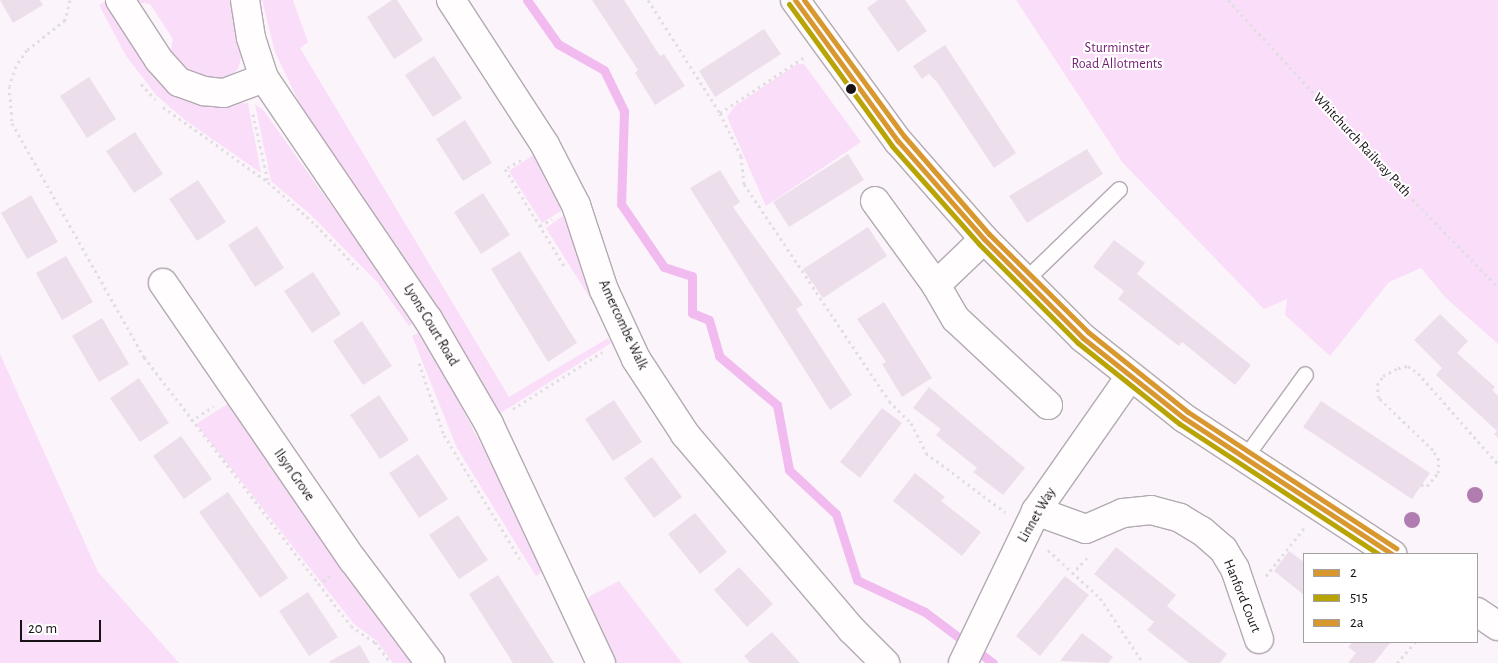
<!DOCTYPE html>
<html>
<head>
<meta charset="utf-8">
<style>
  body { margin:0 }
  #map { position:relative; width:1498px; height:663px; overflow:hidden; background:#fcf4fb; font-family:"Alegreya Sans",sans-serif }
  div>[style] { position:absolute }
  .green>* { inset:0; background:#faddf9 }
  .stream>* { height:9px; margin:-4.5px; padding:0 4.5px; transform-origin:4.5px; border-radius:4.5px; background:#f2bbf0 }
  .building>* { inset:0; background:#eddeec }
  .path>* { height:3px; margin-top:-1.5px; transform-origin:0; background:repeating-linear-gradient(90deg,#e1dee1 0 2.5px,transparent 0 6.5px) }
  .roads { filter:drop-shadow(1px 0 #b2abb1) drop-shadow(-1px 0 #b2abb1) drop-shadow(0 1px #b2abb1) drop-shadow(0 -1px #b2abb1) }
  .service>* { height:15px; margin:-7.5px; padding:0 7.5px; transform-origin:7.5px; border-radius:7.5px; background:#fffdfe }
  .minor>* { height:28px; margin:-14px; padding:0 14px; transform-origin:14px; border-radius:14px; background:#fffdfe }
  .tertiary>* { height:28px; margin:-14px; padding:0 14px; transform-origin:14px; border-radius:14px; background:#fffdfe }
  .bus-1>* { height:5px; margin:-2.5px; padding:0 2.5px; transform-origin:2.5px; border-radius:2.5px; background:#d9982f }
  .bus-2>* { height:5px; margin:-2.5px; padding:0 2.5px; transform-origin:2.5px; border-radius:2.5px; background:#b9a406 }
  .bus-3>* { height:5px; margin:-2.5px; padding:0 2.5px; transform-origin:2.5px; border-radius:2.5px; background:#d9982f }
  .trees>* { width:16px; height:16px; margin:-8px; border-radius:50%; background:#b17db1 }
  .dots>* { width:14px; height:14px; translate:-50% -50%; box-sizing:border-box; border:2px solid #fff; border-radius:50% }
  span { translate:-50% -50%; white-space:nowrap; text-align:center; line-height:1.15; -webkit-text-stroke:4px #fff; paint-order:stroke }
  .park-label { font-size:14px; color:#731c74 }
  .street-label { font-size:14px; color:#181217 }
  .legend { position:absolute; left:1303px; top:553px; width:175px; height:90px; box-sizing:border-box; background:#fff; border:1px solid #a3a0a2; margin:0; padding:6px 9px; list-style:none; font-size:15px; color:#181217 }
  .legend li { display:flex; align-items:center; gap:10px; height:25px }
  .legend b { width:25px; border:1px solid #a3a0a2 }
  .scale { position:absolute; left:20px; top:620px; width:81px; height:22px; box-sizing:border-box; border:2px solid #181217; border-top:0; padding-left:6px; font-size:15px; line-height:18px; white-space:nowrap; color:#181217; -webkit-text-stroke:4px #fff; paint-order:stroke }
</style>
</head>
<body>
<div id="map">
  <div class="green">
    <div style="clip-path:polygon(107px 0,209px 104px,248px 103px,261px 173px,185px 120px,157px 96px,126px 56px,99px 5px)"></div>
    <div style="clip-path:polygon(137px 0,230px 0,242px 54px,238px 69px,229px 77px,217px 79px,197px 74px,181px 64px,171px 50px,173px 39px,150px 4px,136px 2px)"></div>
    <div style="clip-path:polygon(262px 0,293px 0,308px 42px,300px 48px,509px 397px,608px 338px,611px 343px,496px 416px,291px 101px,297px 98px,275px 52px)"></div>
    <div style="clip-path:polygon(1016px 0,1498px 0,1498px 344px,1445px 297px,1421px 268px,1389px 282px,1330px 356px,1285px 315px,1287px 299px,1264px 309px,1123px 163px)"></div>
    <div style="clip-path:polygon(797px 64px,804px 64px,861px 142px,766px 206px,727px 117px,735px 106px)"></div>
    <div style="clip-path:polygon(255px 104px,264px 111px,356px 240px,412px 324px,409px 326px,378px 283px,310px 214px,271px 181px)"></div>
    <div style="clip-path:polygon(535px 154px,562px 210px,542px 223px,509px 171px)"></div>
    <div style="clip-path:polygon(564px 215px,589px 283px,600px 314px,546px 228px)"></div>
    <div style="clip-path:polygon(418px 333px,444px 374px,490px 462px,542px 572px,536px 576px,457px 448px,412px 336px)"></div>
    <div style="clip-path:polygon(0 354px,98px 572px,179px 663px,0 663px)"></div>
    <div style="clip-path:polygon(229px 403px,389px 634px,412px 663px,393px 663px,377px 641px,354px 624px,196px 424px)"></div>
    <div style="clip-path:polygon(619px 581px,682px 663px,611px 663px,586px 604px,590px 596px)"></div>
  </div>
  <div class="stream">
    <div style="left:527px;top:0;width:54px;rotate:54.8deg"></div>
    <div style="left:558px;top:44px;width:53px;rotate:29.5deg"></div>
    <div style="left:604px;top:70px;width:46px;rotate:64deg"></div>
    <div style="left:624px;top:111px;width:93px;rotate:91.8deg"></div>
    <div style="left:621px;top:204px;width:76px;rotate:55.7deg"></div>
    <div style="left:664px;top:267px;width:29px;rotate:18deg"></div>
    <div style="left:692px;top:276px;width:37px;rotate:90deg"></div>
    <div style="left:692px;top:313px;width:18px;rotate:22deg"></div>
    <div style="left:709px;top:320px;width:37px;rotate:74deg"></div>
    <div style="left:719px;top:356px;width:76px;rotate:40.2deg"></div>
    <div style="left:777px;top:405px;width:66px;rotate:79.5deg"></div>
    <div style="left:789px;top:470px;width:64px;rotate:43.1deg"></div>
    <div style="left:836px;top:514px;width:69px;rotate:72.3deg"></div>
    <div style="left:857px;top:580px;width:75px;rotate:25.2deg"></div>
    <div style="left:925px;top:612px;width:85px;rotate:36.9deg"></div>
  </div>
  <div class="building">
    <div style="clip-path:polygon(0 0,40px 0,43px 5px,13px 23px)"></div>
    <div style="clip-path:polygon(392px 0,397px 0,423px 40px,394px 59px,367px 17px)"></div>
    <div style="clip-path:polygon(592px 0,624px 0,660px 56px,664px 54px,685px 86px,655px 105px,635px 73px,638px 70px)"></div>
    <div style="clip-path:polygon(878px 0,905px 0,927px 31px,898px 52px,867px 8px)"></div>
    <div style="clip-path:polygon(764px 29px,781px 54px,715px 97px,699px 71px)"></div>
    <div style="clip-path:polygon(945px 45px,1016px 153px,994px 168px,937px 82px,929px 74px,922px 79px,913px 66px)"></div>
    <div style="clip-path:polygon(434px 56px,462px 98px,433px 117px,405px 75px)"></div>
    <div style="clip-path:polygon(89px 77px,116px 119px,87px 138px,60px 96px)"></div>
    <div style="clip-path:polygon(465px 120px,492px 163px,463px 181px,436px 139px)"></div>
    <div style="clip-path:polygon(135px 132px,163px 174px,134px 193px,106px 151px)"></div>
    <div style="clip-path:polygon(1087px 149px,1103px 174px,1027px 223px,1009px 196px)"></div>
    <div style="clip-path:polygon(848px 154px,864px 180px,789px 227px,773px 202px)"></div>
    <div style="clip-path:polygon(720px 170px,740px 202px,733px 207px,803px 305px,796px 309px,852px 395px,830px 410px,690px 188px)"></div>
    <div style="clip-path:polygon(198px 180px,226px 222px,197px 241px,169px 199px)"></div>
    <div style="clip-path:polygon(483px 193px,510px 235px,481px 254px,454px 212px)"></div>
    <div style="clip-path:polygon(31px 195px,58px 242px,27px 259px,1px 213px)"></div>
    <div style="clip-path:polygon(257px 226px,284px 268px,255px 287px,228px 245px)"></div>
    <div style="clip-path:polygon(868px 227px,887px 256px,823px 298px,803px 269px)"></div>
    <div style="clip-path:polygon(1114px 240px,1145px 263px,1137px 274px,1251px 365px,1235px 385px,1182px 342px,1179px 346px,1118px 299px,1124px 291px,1093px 267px)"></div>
    <div style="clip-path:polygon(520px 251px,577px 343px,548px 362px,491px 269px)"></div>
    <div style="clip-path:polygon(66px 256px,93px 302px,62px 320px,36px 273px)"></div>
    <div style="clip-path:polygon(313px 272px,341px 314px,312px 333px,284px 291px)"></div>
    <div style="clip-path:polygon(884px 302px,932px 378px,902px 397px,882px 364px,886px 362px,857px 319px)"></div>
    <div style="clip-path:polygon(1440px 314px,1468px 341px,1457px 353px,1495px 387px,1492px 390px,1498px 396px,1498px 438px,1494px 434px,1497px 431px,1436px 375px,1442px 368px,1414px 340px)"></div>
    <div style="clip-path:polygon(102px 318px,129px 364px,99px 382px,72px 336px)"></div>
    <div style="clip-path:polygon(362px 321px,392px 366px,363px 385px,333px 341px)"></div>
    <div style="clip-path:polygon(139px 378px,169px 423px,140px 442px,110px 398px)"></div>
    <div style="clip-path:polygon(929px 387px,1025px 468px,1003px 495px,973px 472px,977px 468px,936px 435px,941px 429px,913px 408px)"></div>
    <div style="clip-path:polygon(379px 395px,409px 440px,380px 459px,350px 415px)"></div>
    <div style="clip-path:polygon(614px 400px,642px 442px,613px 461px,585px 419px)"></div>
    <div style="clip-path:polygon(1321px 401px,1430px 473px,1412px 499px,1303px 427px)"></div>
    <div style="clip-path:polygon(882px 408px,902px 423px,860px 478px,840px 462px)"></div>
    <div style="clip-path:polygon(181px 436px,212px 479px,184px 499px,153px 456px)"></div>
    <div style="clip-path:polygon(418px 454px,448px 499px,419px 518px,389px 473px)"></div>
    <div style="clip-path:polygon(652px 457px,682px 497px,654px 518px,624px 478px)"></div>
    <div style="clip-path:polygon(915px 473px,945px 497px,941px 501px,981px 532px,962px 556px,893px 501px)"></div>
    <div style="clip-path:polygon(228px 492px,288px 578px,260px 598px,199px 512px)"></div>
    <div style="clip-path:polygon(695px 513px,727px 552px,700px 574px,668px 534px)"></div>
    <div style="clip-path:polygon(458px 515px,488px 560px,459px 579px,429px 535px)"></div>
    <div style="clip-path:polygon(1116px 547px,1176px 595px,1167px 606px,1227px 654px,1220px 663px,1189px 663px,1147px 630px,1154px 622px,1094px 574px)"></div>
    <div style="clip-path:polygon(1289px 551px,1304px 562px,1304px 595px,1274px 571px)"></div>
    <div style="clip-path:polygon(739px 567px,773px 604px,747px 627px,714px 590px)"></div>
    <div style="clip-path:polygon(498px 575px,554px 663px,513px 663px,469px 594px)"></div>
    <div style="clip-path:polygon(1065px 576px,1089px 595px,1040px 656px,1016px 636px)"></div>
    <div style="clip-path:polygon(308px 592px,338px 637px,309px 656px,279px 611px)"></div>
    <div style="clip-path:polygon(772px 632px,790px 652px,800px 663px,750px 663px,744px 656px)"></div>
    <div style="clip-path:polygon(1082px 633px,1113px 657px,1108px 663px,1060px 661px)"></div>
    <div style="clip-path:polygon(1353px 642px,1391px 642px,1374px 663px,1348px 663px,1356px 653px,1348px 647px)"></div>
    <div style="clip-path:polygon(360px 645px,370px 663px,330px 663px,330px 661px)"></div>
  </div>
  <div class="path">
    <div style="left:70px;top:0;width:21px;rotate:104deg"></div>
    <div style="left:65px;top:20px;width:48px;rotate:141.7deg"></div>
    <div style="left:27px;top:50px;width:19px;rotate:125deg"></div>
    <div style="left:16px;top:66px;width:21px;rotate:109deg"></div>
    <div style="left:9px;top:86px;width:37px;rotate:85deg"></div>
    <div style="left:12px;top:123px;width:269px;rotate:60.6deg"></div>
    <div style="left:144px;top:357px;width:339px;rotate:52.4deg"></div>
    <div style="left:351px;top:626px;width:29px;rotate:34deg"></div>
    <div style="left:375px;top:642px;width:26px;rotate:53deg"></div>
    <div style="left:648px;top:0;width:134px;rotate:57.5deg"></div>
    <div style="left:720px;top:113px;width:48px;rotate:64deg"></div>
    <div style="left:741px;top:156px;width:28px;rotate:84deg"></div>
    <div style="left:744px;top:184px;width:261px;rotate:56.2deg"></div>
    <div style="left:889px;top:401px;width:31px;rotate:45deg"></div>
    <div style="left:911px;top:423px;width:34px;rotate:63deg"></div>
    <div style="left:926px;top:453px;width:99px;rotate:36.8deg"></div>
    <div style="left:1228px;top:0;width:232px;rotate:47.4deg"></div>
    <div style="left:1385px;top:171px;width:162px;rotate:45.8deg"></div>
    <div style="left:141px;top:84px;width:21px;rotate:47deg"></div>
    <div style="left:163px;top:107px;width:129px;rotate:35.5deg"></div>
    <div style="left:268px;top:182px;width:64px;rotate:41.9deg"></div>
    <div style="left:316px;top:225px;width:62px;rotate:46.3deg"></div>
    <div style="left:720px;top:113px;width:100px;rotate:-33.5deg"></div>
    <div style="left:253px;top:114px;width:69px;rotate:77.4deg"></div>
    <div style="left:521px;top:160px;width:18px;rotate:151deg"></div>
    <div style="left:505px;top:169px;width:117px;rotate:58.6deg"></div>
    <div style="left:540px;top:226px;width:14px;rotate:-30deg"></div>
    <div style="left:419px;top:363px;width:76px;rotate:70.9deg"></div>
    <div style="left:444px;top:435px;width:145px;rotate:58.5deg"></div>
    <div style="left:513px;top:409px;width:106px;rotate:-32.6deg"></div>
    <div style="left:191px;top:421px;width:27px;rotate:-33deg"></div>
    <div style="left:1421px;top:485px;width:6px;rotate:9deg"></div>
    <div style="left:1427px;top:486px;width:17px;rotate:-50deg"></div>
    <div style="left:1438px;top:473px;width:13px;rotate:-86deg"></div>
    <div style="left:1439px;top:460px;width:12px;rotate:-121deg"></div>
    <div style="left:1433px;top:450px;width:75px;rotate:-136.1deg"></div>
    <div style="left:1379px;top:398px;width:13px;rotate:-99deg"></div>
    <div style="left:1377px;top:385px;width:11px;rotate:-56deg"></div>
    <div style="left:1383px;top:376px;width:17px;rotate:-28deg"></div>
    <div style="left:1398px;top:368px;width:10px;rotate:-11deg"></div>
    <div style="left:1408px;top:366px;width:12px;rotate:35deg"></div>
    <div style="left:1418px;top:373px;width:121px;rotate:48.7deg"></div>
    <div style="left:1048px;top:550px;width:71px;rotate:42.7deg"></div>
    <div style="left:1100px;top:598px;width:78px;rotate:56.5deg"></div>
    <div style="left:1072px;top:574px;width:25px;rotate:-47deg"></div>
    <div style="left:1266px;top:576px;width:61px;rotate:-51.6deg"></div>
    <div style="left:318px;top:585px;width:15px;rotate:-37deg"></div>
    <div style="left:1397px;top:663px;width:28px;rotate:-49deg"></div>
  </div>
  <div class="roads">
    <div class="service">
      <div style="left:1024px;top:281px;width:132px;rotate:-44.1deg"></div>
      <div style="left:1245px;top:457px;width:102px;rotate:-54.1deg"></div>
    </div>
    <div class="minor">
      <div style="left:120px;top:0;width:72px;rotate:57deg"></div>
      <div style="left:159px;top:60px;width:30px;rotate:48deg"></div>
      <div style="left:179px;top:82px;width:27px;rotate:20deg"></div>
      <div style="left:204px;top:91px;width:20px;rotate:6deg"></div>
      <div style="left:224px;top:93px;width:43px;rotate:-20.6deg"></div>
      <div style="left:245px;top:0;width:38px;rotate:81deg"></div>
      <div style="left:251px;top:38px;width:42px;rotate:72deg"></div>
      <div style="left:264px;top:78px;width:292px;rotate:55.8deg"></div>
      <div style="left:428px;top:319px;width:121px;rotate:59.8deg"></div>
      <div style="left:489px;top:424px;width:264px;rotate:64.9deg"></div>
      <div style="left:451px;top:0;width:173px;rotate:57deg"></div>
      <div style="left:545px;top:145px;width:68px;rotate:62.7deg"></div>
      <div style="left:576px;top:205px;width:89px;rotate:71.8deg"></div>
      <div style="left:604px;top:290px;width:76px;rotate:65.1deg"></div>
      <div style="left:636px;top:359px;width:90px;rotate:56.8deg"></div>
      <div style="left:685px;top:434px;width:257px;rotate:49.6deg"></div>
      <div style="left:852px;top:630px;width:47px;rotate:45deg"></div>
      <div style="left:875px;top:201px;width:104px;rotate:54deg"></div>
      <div style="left:936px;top:285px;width:39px;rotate:60deg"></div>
      <div style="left:956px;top:319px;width:126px;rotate:43.1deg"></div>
      <div style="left:163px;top:283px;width:336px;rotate:55.6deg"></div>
      <div style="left:353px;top:560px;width:129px;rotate:53.2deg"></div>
      <div style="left:936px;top:285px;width:66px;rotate:-43.8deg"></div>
      <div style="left:1036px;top:511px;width:53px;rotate:19.8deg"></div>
      <div style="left:1086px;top:529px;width:40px;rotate:-23.4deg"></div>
      <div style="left:1123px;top:513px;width:28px;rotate:-6deg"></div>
      <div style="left:1151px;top:510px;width:30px;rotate:15deg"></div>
      <div style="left:1180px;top:518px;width:26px;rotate:31deg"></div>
      <div style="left:1202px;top:531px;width:28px;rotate:41deg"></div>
      <div style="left:1223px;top:549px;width:23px;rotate:59deg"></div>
      <div style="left:1235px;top:569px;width:74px;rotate:71.1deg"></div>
      <div style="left:963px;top:663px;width:169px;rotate:-64.3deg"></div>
      <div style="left:1036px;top:511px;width:162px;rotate:-55deg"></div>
    </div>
    <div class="tertiary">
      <div style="left:795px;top:0;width:175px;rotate:53.9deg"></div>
      <div style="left:898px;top:141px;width:130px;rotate:48.7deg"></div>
      <div style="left:984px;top:239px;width:140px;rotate:45deg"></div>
      <div style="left:1083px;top:338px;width:129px;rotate:38.4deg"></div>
      <div style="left:1184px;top:418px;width:249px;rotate:33.2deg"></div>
      <div style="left:1477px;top:612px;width:25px;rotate:34deg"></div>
    </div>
  </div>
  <div class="bus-1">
    <div style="left:795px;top:0;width:175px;rotate:53.9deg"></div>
    <div style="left:898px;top:141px;width:130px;rotate:48.7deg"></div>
    <div style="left:984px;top:239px;width:140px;rotate:45deg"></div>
    <div style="left:1083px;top:338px;width:129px;rotate:38.4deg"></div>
    <div style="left:1184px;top:418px;width:249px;rotate:33.2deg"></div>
  </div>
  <div class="bus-2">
    <div style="left:789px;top:4px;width:175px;rotate:54deg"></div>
    <div style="left:892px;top:146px;width:131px;rotate:48.4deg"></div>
    <div style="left:979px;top:244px;width:140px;rotate:45deg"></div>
    <div style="left:1078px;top:343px;width:130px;rotate:38.5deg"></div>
    <div style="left:1180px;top:424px;width:238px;rotate:33.2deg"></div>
  </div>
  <div class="bus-3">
    <div style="left:804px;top:0;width:169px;rotate:53.7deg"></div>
    <div style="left:904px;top:136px;width:130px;rotate:49.1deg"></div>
    <div style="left:989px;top:234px;width:139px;rotate:44.7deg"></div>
    <div style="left:1088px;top:332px;width:128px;rotate:38.7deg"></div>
    <div style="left:1188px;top:412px;width:249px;rotate:33.2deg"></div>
  </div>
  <div class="trees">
    <div style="left:1475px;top:495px"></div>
    <div style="left:1412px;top:520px"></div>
  </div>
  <div class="dots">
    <div style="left:851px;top:89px;background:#181217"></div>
  </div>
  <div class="park-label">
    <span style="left:1117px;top:56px">Sturminster<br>Road Allotments</span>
  </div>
  <div class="street-label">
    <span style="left:1362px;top:145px;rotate:47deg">Whitchurch Railway Path</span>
    <span style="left:431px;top:325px;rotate:59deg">Lyons Court Road</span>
    <span style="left:623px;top:325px;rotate:65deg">Amercombe Walk</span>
    <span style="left:294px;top:475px;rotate:55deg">Ilsyn Grove</span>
    <span style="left:1037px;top:515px;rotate:-60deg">Linnet Way</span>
    <span style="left:1242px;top:596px;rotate:68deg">Hanford Court</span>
  </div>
  <ul class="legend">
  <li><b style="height:6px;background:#d9982f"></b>2</li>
  <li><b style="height:6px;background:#b9a406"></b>515</li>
  <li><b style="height:6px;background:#d9982f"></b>2a</li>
  </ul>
  <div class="scale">20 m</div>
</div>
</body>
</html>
